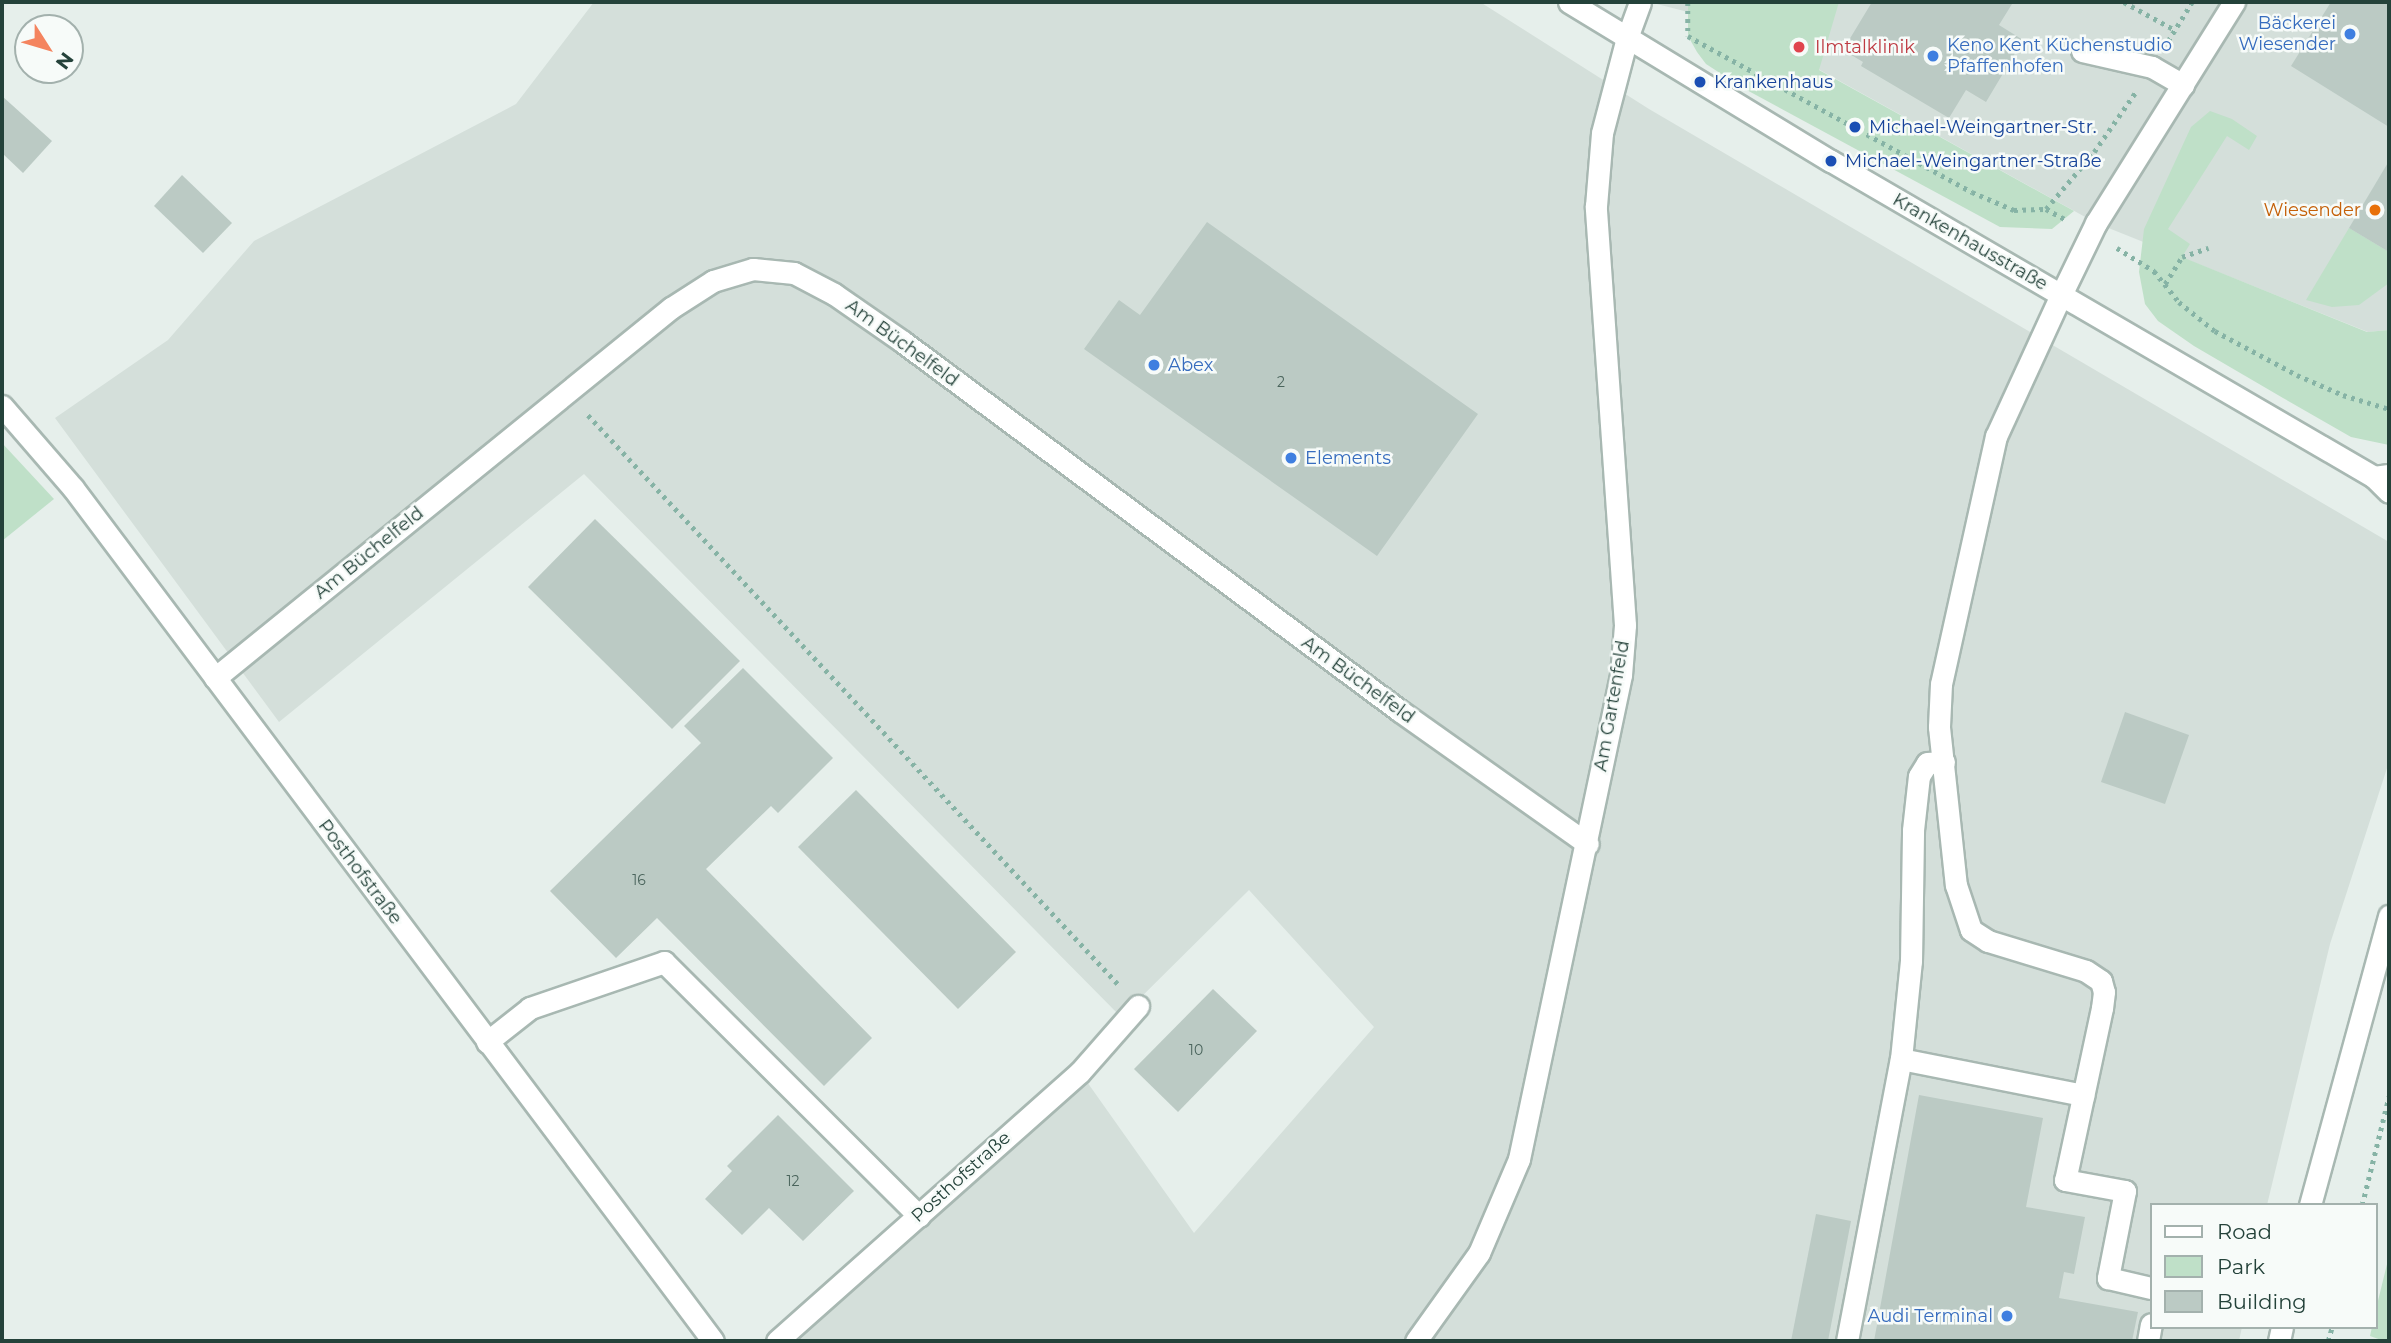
<!DOCTYPE html>
<html>
<head>
<meta charset="utf-8">
<style>
  body { margin:0 }
  #map { position:relative; width:2391px; height:1343px; overflow:hidden; background:#e6efeb; font-family:Montserrat,sans-serif }
  div>[style] { position:absolute }
  .built>* { inset:0; background:#d4dfda }
  .green>* { inset:0; background:#bfe0c8 }
  .building>* { inset:0; background:#bbcac4 }
  .path>* { height:4.5px; margin-top:-2.25px; transform-origin:0; background:repeating-linear-gradient(90deg,#86b3a5 0 3.5px,transparent 0 8.5px) }
  .roads { filter:drop-shadow(2px 0 #a8b8b2) drop-shadow(-2px 0 #a8b8b2) drop-shadow(0 2px #a8b8b2) drop-shadow(0 -2px #a8b8b2) }
  .lane>* { height:21px; margin:-10.5px; padding:0 10.5px; transform-origin:10.5px; border-radius:10.5px; background:#fff }
  .street>* { height:21px; margin:-10.5px; padding:0 10.5px; transform-origin:10.5px; border-radius:10.5px; background:#fff }
  .secondary>* { height:21px; margin:-10.5px; padding:0 10.5px; transform-origin:10.5px; border-radius:10.5px; background:#fff }
  .dots>* { width:19px; height:19px; translate:-50% -50%; box-sizing:border-box; border:4px solid #f7fbf9; border-radius:50% }
  span { translate:-50% -50%; white-space:nowrap; text-align:center; line-height:1.15; -webkit-text-stroke:5px #f7fbf9; paint-order:stroke }
  .number-label { font-size:14px; color:#4a645c }
  .number-label span { -webkit-text-stroke-width:0 }
  .shop-label { font-size:18px; color:#366cbe }
  .right { translate:-100% -50%; text-align:right }
  .left { translate:0 -50%; text-align:left }
  .health-label { font-size:18px; color:#be3a42 }
  .transit-label { font-size:18px; color:#164399 }
  .food-label { font-size:18px; color:#c56008 }
  .street-label { font-size:18px; color:#24423a }
  .frame { position:absolute; inset:0; border:4px solid #24423a; pointer-events:none }
  .legend { position:absolute; left:2150px; top:1203px; width:228px; height:126px; box-sizing:border-box; background:#f7fbf9; border:2px solid #a3b1ad; margin:0; padding:9px 12px; list-style:none; font-size:21px; color:#24423a }
  .legend li { display:flex; align-items:center; gap:14px; height:35px }
  .legend b { width:35px; border:2px solid #a3b1ad }
  .north { position:absolute; left:14px; top:14px; width:70px; height:70px; box-sizing:border-box; background:#f7fbf9; border:2px solid #a3b1ad; border-radius:50%; rotate:127deg; font-size:19px; font-weight:700; line-height:28px; text-align:center; color:#24423a }
  .north::after { content:''; display:block; margin:auto; width:24px; height:32px; background:#f4845f; clip-path:polygon(50% 0,100% 100%,50% 72%,0 100%) }
</style>
</head>
<body>
<div id="map">
  <div class="built">
    <div style="clip-path:polygon(594px 2px,1480px 2px,1649px 109px,2389px 542px,2389px 762px,2330px 944px,2267px 1205px,2151px 1205px,2151px 1327px,2242px 1327px,2239px 1341px,781px 1341px,1080px 1072px,1194px 1233px,1374px 1027px,1249px 890px,1121px 1017px,584px 474px,279px 722px,55px 418px,168px 340px,254px 241px,516px 104px)"></div>
    <div style="clip-path:polygon(1649px 2px,2389px 2px,2389px 330px,2368px 332px,2096px 223px,1818px 69px,1688px 12px)"></div>
  </div>
  <div class="green">
    <div style="clip-path:polygon(1688px 2px,1839px 2px,1819px 70px,2074px 211px,2052px 229px,2000px 227px,1743px 88px,1706px 64px,1697px 52px,1688px 36px)"></div>
    <div style="clip-path:polygon(2210px 111px,2232px 119px,2257px 136px,2249px 150px,2227px 136px,2168px 229px,2190px 244px,2182px 257px,2367px 332px,2389px 330px,2389px 445px,2351px 437px,2283px 398px,2194px 346px,2158px 321px,2145px 304px,2139px 272px,2144px 229px,2191px 127px)"></div>
    <div style="clip-path:polygon(2349px 228px,2389px 252px,2389px 283px,2359px 305px,2332px 307px,2306px 300px)"></div>
    <div style="clip-path:polygon(2px 443px,54px 499px,2px 541px)"></div>
    <div style="clip-path:polygon(2389px 1256px,2389px 1341px,2384px 1341px,2370px 1336px,2372px 1327px,2375px 1327px,2375px 1313px)"></div>
  </div>
  <div class="building">
    <div style="clip-path:polygon(1872px 2px,2008px 2px,2012px 4px,1999px 25px,2023px 40px,1986px 102px,1966px 90px,1949px 118px,1861px 66px,1863px 62px,1843px 50px)"></div>
    <div style="clip-path:polygon(2331px 2px,2389px 2px,2389px 127px,2291px 66px)"></div>
    <div style="clip-path:polygon(2px 96px,52px 141px,23px 173px,2px 153px)"></div>
    <div style="clip-path:polygon(2389px 161px,2389px 252px,2349px 228px)"></div>
    <div style="clip-path:polygon(182px 175px,232px 223px,203px 253px,154px 206px)"></div>
    <div style="clip-path:polygon(1207px 222px,1478px 414px,1377px 556px,1084px 349px,1119px 300px,1140px 315px)"></div>
    <div style="clip-path:polygon(595px 519px,740px 661px,672px 729px,528px 587px)"></div>
    <div style="clip-path:polygon(743px 668px,833px 758px,778px 813px,771px 806px,706px 869px,872px 1038px,824px 1086px,657px 918px,616px 958px,550px 891px,701px 743px,684px 726px)"></div>
    <div style="clip-path:polygon(2125px 712px,2189px 735px,2165px 804px,2101px 782px)"></div>
    <div style="clip-path:polygon(856px 790px,1016px 952px,958px 1009px,798px 847px)"></div>
    <div style="clip-path:polygon(1213px 989px,1257px 1031px,1178px 1112px,1134px 1069px)"></div>
    <div style="clip-path:polygon(1919px 1095px,2043px 1118px,2026px 1207px,2085px 1217px,2074px 1274px,2064px 1272px,2059px 1298px,2138px 1312px,2132px 1341px,1874px 1341px)"></div>
    <div style="clip-path:polygon(778px 1115px,854px 1191px,803px 1241px,769px 1208px,742px 1235px,705px 1199px,732px 1171px,727px 1166px)"></div>
    <div style="clip-path:polygon(1816px 1214px,1851px 1221px,1828px 1341px,1791px 1341px)"></div>
  </div>
  <div class="path">
    <div style="left:1688px;top:2px;width:34px;rotate:90deg"></div>
    <div style="left:1688px;top:36px;width:324px;rotate:28.8deg"></div>
    <div style="left:1972px;top:192px;width:46px;rotate:23.2deg"></div>
    <div style="left:2014px;top:210px;width:32px;rotate:-2deg"></div>
    <div style="left:2046px;top:209px;width:24px;rotate:28deg"></div>
    <div style="left:2124px;top:2px;width:58px;rotate:28.8deg"></div>
    <div style="left:2168px;top:41px;width:46px;rotate:-58.4deg"></div>
    <div style="left:2046px;top:209px;width:75px;rotate:-49.9deg"></div>
    <div style="left:2094px;top:152px;width:72px;rotate:-55.2deg"></div>
    <div style="left:2117px;top:248px;width:44px;rotate:31.9deg"></div>
    <div style="left:2154px;top:271px;width:40px;rotate:51deg"></div>
    <div style="left:2179px;top:302px;width:46px;rotate:38.9deg"></div>
    <div style="left:2215px;top:331px;width:93px;rotate:28.2deg"></div>
    <div style="left:2297px;top:375px;width:50px;rotate:23.5deg"></div>
    <div style="left:2343px;top:395px;width:48px;rotate:16.9deg"></div>
    <div style="left:2165px;top:284px;width:32px;rotate:-58deg"></div>
    <div style="left:2182px;top:257px;width:28px;rotate:-19deg"></div>
    <div style="left:588px;top:415px;width:779px;rotate:47.03deg"></div>
    <div style="left:2362px;top:1205px;width:112px;rotate:-76.1deg"></div>
    <div style="left:2328px;top:1341px;width:15px;rotate:-74deg"></div>
  </div>
  <div class="roads">
    <div class="lane">
      <div style="left:1627px;top:38px;width:38px;rotate:-70deg"></div>
      <div style="left:2082px;top:51px;width:72px;rotate:12.9deg"></div>
      <div style="left:2152px;top:67px;width:36px;rotate:30deg"></div>
      <div style="left:2061px;top:295px;width:155px;rotate:114.7deg"></div>
      <div style="left:1996px;top:436px;width:254px;rotate:102.5deg"></div>
      <div style="left:1941px;top:684px;width:43px;rotate:92.7deg"></div>
      <div style="left:1939px;top:727px;width:159px;rotate:83.9deg"></div>
      <div style="left:1956px;top:885px;width:47px;rotate:71.6deg"></div>
      <div style="left:1971px;top:930px;width:20px;rotate:33deg"></div>
      <div style="left:1988px;top:941px;width:102px;rotate:17deg"></div>
      <div style="left:2086px;top:971px;width:18px;rotate:34deg"></div>
      <div style="left:2101px;top:981px;width:11px;rotate:75deg"></div>
      <div style="left:2104px;top:992px;width:16px;rotate:97deg"></div>
      <div style="left:2102px;top:1008px;width:176px;rotate:102.1deg"></div>
      <div style="left:2065px;top:1180px;width:61px;rotate:10.4deg"></div>
      <div style="left:2125px;top:1191px;width:89px;rotate:101.1deg"></div>
      <div style="left:2108px;top:1278px;width:44px;rotate:13.1deg"></div>
      <div style="left:487px;top:1042px;width:55px;rotate:-38.3deg"></div>
      <div style="left:530px;top:1008px;width:142px;rotate:-18.9deg"></div>
      <div style="left:664px;top:962px;width:360px;rotate:44.9deg"></div>
      <div style="left:1901px;top:1059px;width:186px;rotate:11.2deg"></div>
      <div style="left:777px;top:1341px;width:405px;rotate:-41.6deg"></div>
      <div style="left:1080px;top:1072px;width:88px;rotate:-48.7deg"></div>
      <div style="left:1847px;top:1341px;width:287px;rotate:-79.2deg"></div>
      <div style="left:1901px;top:1059px;width:99px;rotate:-84.2deg"></div>
      <div style="left:1911px;top:961px;width:131px;rotate:-89.1deg"></div>
      <div style="left:1913px;top:830px;width:54px;rotate:-83.7deg"></div>
      <div style="left:1919px;top:776px;width:15px;rotate:-58deg"></div>
      <div style="left:1927px;top:763px;width:17px;rotate:-3deg"></div>
      <div style="left:2148px;top:1341px;width:17px;rotate:-80deg"></div>
    </div>
    <div class="street">
      <div style="left:1569px;top:2px;width:306px;rotate:31.3deg"></div>
      <div style="left:1831px;top:161px;width:628px;rotate:30.2deg"></div>
      <div style="left:2374px;top:477px;width:21px;rotate:45deg"></div>
      <div style="left:2061px;top:295px;width:80px;rotate:-64.1deg"></div>
      <div style="left:2096px;top:223px;width:261px;rotate:-58deg"></div>
      <div style="left:2px;top:406px;width:108px;rotate:49.1deg"></div>
      <div style="left:73px;top:488px;width:1066px;rotate:53.12deg"></div>
      <div style="left:215px;top:678px;width:587px;rotate:-39.06deg"></div>
      <div style="left:671px;top:308px;width:50px;rotate:-32.7deg"></div>
      <div style="left:713px;top:281px;width:42px;rotate:-16.7deg"></div>
      <div style="left:753px;top:269px;width:41px;rotate:5.6deg"></div>
      <div style="left:794px;top:273px;width:45px;rotate:27.7deg"></div>
      <div style="left:834px;top:294px;width:84px;rotate:34.8deg"></div>
      <div style="left:903px;top:342px;width:619px;rotate:36.59deg"></div>
      <div style="left:1400px;top:711px;width:230px;rotate:35.3deg"></div>
      <div style="left:1416px;top:1341px;width:108px;rotate:-54.4deg"></div>
      <div style="left:1479px;top:1253px;width:102px;rotate:-66.9deg"></div>
      <div style="left:1519px;top:1159px;width:495px;rotate:-78.1deg"></div>
      <div style="left:1621px;top:675px;width:50px;rotate:-85.4deg"></div>
      <div style="left:1625px;top:625px;width:420px;rotate:-94deg"></div>
      <div style="left:1596px;top:206px;width:73px;rotate:-85.3deg"></div>
      <div style="left:1602px;top:133px;width:98px;rotate:-75.3deg"></div>
    </div>
    <div class="secondary">
      <div style="left:2374px;top:477px;width:15px;rotate:-8deg"></div>
      <div style="left:2310px;top:1205px;width:300px;rotate:-74.7deg"></div>
      <div style="left:2279px;top:1341px;width:14px;rotate:-78deg"></div>
    </div>
  </div>
  <div class="dots">
    <div style="left:2350px;top:34px;background:#3f7fe0"></div>
    <div style="left:1799px;top:47px;background:#e0444e"></div>
    <div style="left:1933px;top:56px;background:#3f7fe0"></div>
    <div style="left:1700px;top:82px;background:#1a4fb4"></div>
    <div style="left:1855px;top:127px;background:#1a4fb4"></div>
    <div style="left:1831px;top:161px;background:#1a4fb4"></div>
    <div style="left:2375px;top:210px;background:#e8710a"></div>
    <div style="left:1154px;top:365px;background:#3f7fe0"></div>
    <div style="left:1291px;top:458px;background:#3f7fe0"></div>
    <div style="left:2007px;top:1316px;background:#3f7fe0"></div>
  </div>
  <div class="number-label">
    <span style="left:1281px;top:382px">2</span>
    <span style="left:639px;top:880px">16</span>
    <span style="left:1196px;top:1050px">10</span>
    <span style="left:793px;top:1181px">12</span>
  </div>
  <div class="shop-label">
    <span class="right" style="left:2336px;top:34px">Bäckerei<br>Wiesender</span>
    <span class="left" style="left:1947px;top:56px">Keno Kent Küchenstudio<br>Pfaffenhofen</span>
    <span class="left" style="left:1168px;top:365px">Abex</span>
    <span class="left" style="left:1305px;top:458px">Elements</span>
    <span class="right" style="left:1993px;top:1316px">Audi Terminal</span>
  </div>
  <div class="health-label">
    <span class="left" style="left:1815px;top:47px">Ilmtalklinik</span>
  </div>
  <div class="transit-label">
    <span class="left" style="left:1714px;top:82px">Krankenhaus</span>
    <span class="left" style="left:1869px;top:127px">Michael-Weingartner-Str.</span>
    <span class="left" style="left:1845px;top:161px">Michael-Weingartner-Straße</span>
  </div>
  <div class="food-label">
    <span class="right" style="left:2361px;top:210px">Wiesender</span>
  </div>
  <div class="street-label">
    <span style="left:1970px;top:242px;rotate:30deg">Krankenhausstraße</span>
    <span style="left:902px;top:343px;rotate:36deg">Am Büchelfeld</span>
    <span style="left:369px;top:553px;rotate:-39deg">Am Büchelfeld</span>
    <span style="left:1358px;top:680px;rotate:36deg">Am Büchelfeld</span>
    <span style="left:1612px;top:706px;rotate:-80deg">Am Gartenfeld</span>
    <span style="left:360px;top:872px;rotate:53deg">Posthofstraße</span>
    <span style="left:961px;top:1177px;rotate:-42deg">Posthofstraße</span>
  </div>
  <div class="frame"></div>
  <ul class="legend">
  <li><b style="height:9px;background:#fff"></b>Road</li>
  <li><b style="height:19px;background:#bfe0c8"></b>Park</li>
  <li><b style="height:19px;background:#bbcac4"></b>Building</li>
  </ul>
  <div class="north">N</div>
</div>
</body>
</html>
